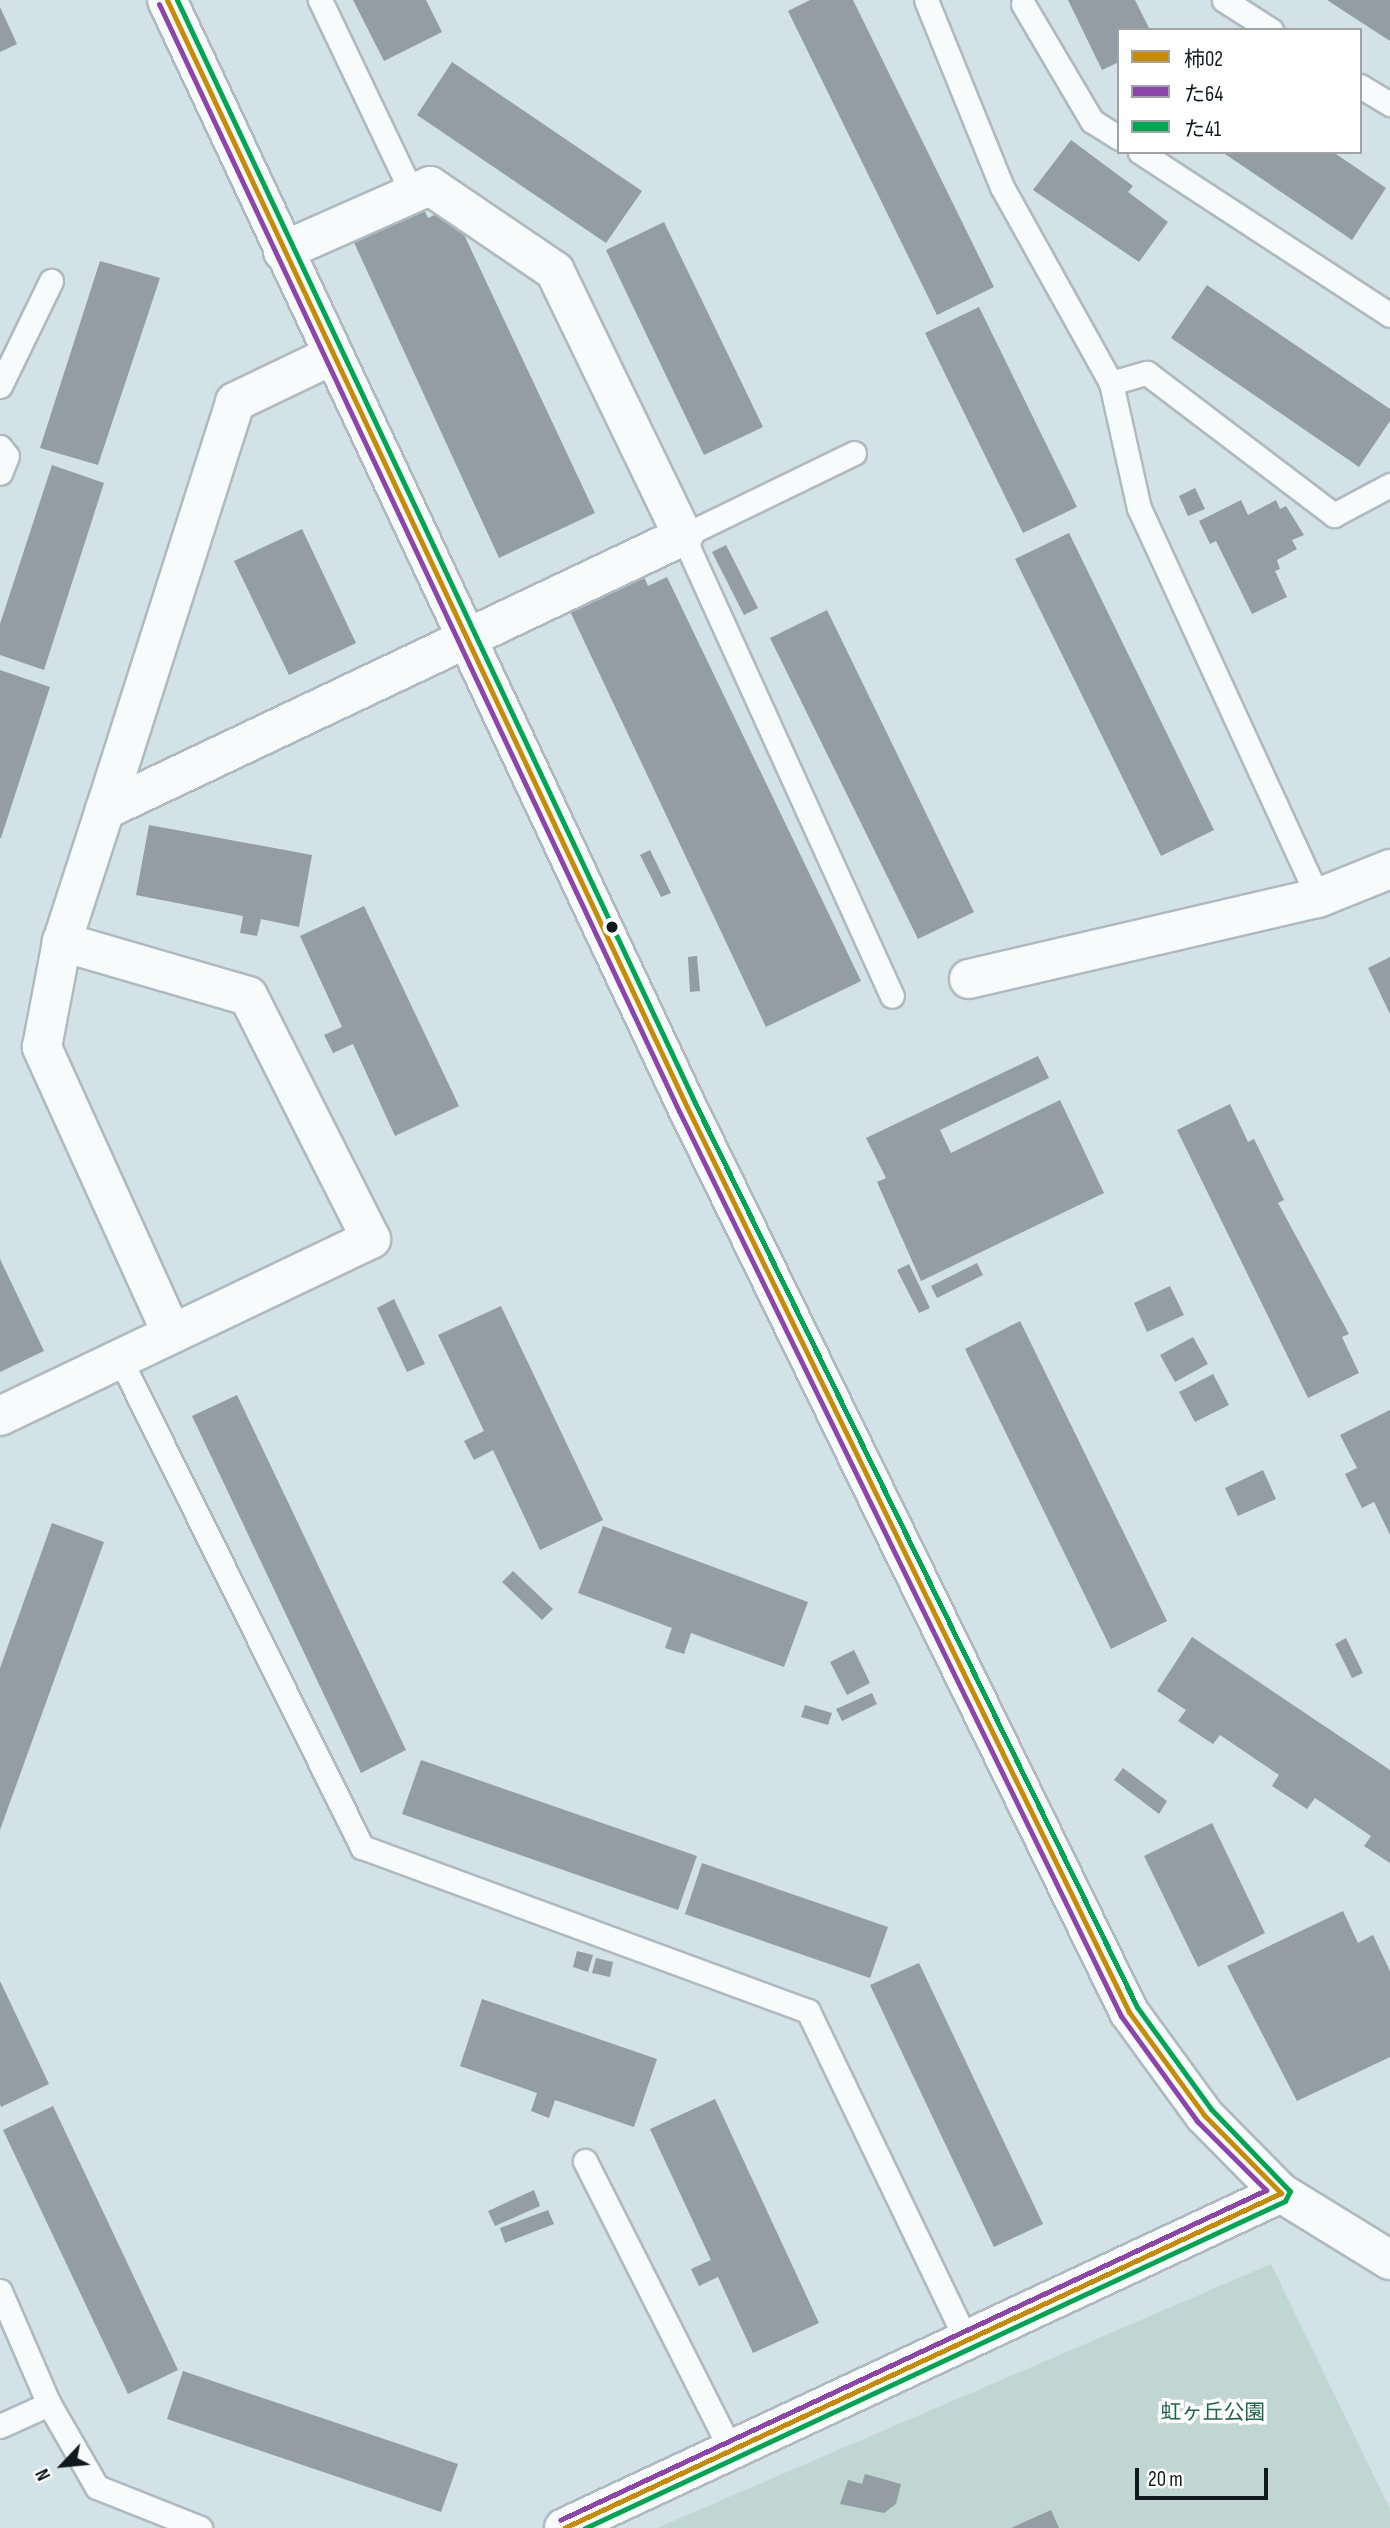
<!DOCTYPE html>
<html>
<head>
<meta charset="utf-8">
<style>
  body { margin:0 }
  #map { position:relative; width:1390px; height:2528px; overflow:hidden; background:#d2e2e7; font-family:"Sofia Sans Condensed","Noto Sans JP",sans-serif }
  div>[style] { position:absolute }
  .green>* { inset:0; background:#c0d6d2 }
  .building>* { inset:0; background:#939da3 }
  .roads { filter:drop-shadow(2px 0 #aebabf) drop-shadow(-2px 0 #aebabf) drop-shadow(0 2px #aebabf) drop-shadow(0 -2px #aebabf) }
  .service>* { height:23px; margin:-11.5px; padding:0 11.5px; transform-origin:11.5px; border-radius:11.5px; background:#f8fbfb }
  .minor>* { height:38px; margin:-19px; padding:0 19px; transform-origin:19px; border-radius:19px; background:#f8fbfb }
  .tertiary>* { height:38px; margin:-19px; padding:0 19px; transform-origin:19px; border-radius:19px; background:#f8fbfb }
  .bus-1>* { height:5px; margin:-2.5px; padding:0 2.5px; transform-origin:2.5px; border-radius:2.5px; background:#c98a06 }
  .bus-2>* { height:5px; margin:-2.5px; padding:0 2.5px; transform-origin:2.5px; border-radius:2.5px; background:#8e44ad }
  .bus-3>* { height:5px; margin:-2.5px; padding:0 2.5px; transform-origin:2.5px; border-radius:2.5px; background:#00a651 }
  .dots>* { width:19px; height:19px; translate:-50% -50%; box-sizing:border-box; border:4px solid #fff; border-radius:50% }
  span { translate:-50% -50%; white-space:nowrap; text-align:center; line-height:1.15; -webkit-text-stroke:7px #fff; paint-order:stroke }
  .park-label { font-size:21px; color:#1e654b }
  .legend { position:absolute; left:1117px; top:28px; width:245px; height:126px; box-sizing:border-box; background:#fff; border:2px solid #9fa3a5; margin:0; padding:9px 12px; list-style:none; font-size:21px; color:#101a1e }
  .legend li { display:flex; align-items:center; gap:14px; height:35px }
  .legend b { width:35px; border:2px solid #9fa3a5 }
  .north { position:absolute; left:28px; top:2430px; width:70px; height:70px; -webkit-text-stroke:5px #fff; paint-order:stroke; rotate:244deg; font-size:19px; font-weight:700; line-height:28px; text-align:center; color:#101a1e }
  .north::after { content:''; display:block; margin:auto; width:24px; height:32px; background:#101a1e; clip-path:polygon(50% 0,100% 100%,50% 72%,0 100%) }
  .scale { position:absolute; left:1135px; top:2468px; width:133px; height:32px; box-sizing:border-box; border:4px solid #101a1e; border-top:0; padding-left:9px; font-size:21px; line-height:24px; white-space:nowrap; color:#101a1e; -webkit-text-stroke:5px #fff; paint-order:stroke }
</style>
</head>
<body>
<div id="map">
  <div class="green">
    <div style="clip-path:polygon(1271px 2264px,1390px 2509px,1390px 2528px,657px 2528px)"></div>
  </div>
  <div class="building">
    <div style="clip-path:polygon(353px 0,426px 0,442px 32px,384px 61px)"></div>
    <div style="clip-path:polygon(810px 0,853px 0,994px 287px,937px 315px,788px 11px)"></div>
    <div style="clip-path:polygon(1068px 0,1135px 0,1150px 30px,1119px 30px,1119px 62px,1102px 70px)"></div>
    <div style="clip-path:polygon(1327px 0,1390px 0,1390px 41px)"></div>
    <div style="clip-path:polygon(0 7px,17px 44px,0 52px)"></div>
    <div style="clip-path:polygon(452px 62px,642px 191px,606px 243px,417px 115px)"></div>
    <div style="clip-path:polygon(1071px 140px,1133px 186px,1128px 192px,1168px 222px,1139px 262px,1033px 190px)"></div>
    <div style="clip-path:polygon(1222px 152px,1333px 152px,1386px 188px,1352px 240px)"></div>
    <div style="clip-path:polygon(421px 203px,428px 218px,451px 207px,595px 513px,499px 558px,351px 236px)"></div>
    <div style="clip-path:polygon(664px 222px,763px 427px,704px 455px,606px 250px)"></div>
    <div style="clip-path:polygon(100px 261px,160px 278px,98px 465px,40px 448px)"></div>
    <div style="clip-path:polygon(1207px 285px,1390px 409px,1390px 421px,1359px 467px,1171px 338px)"></div>
    <div style="clip-path:polygon(979px 307px,1077px 507px,1023px 533px,925px 333px)"></div>
    <div style="clip-path:polygon(52px 465px,104px 483px,44px 670px,0 655px,0 624px)"></div>
    <div style="clip-path:polygon(1195px 488px,1205px 509px,1188px 516px,1179px 496px)"></div>
    <div style="clip-path:polygon(1241px 500px,1248px 515px,1276px 500px,1280px 509px,1286px 506px,1304px 535px,1292px 540px,1297px 549px,1277px 560px,1280px 569px,1275px 571px,1287px 597px,1252px 614px,1216px 541px,1210px 544px,1199px 521px)"></div>
    <div style="clip-path:polygon(302px 529px,356px 643px,289px 675px,234px 561px)"></div>
    <div style="clip-path:polygon(1069px 533px,1214px 830px,1161px 856px,1015px 559px)"></div>
    <div style="clip-path:polygon(726px 545px,758px 608px,744px 615px,712px 552px)"></div>
    <div style="clip-path:polygon(642px 572px,648px 586px,667px 577px,861px 981px,766px 1027px,568px 607px)"></div>
    <div style="clip-path:polygon(827px 610px,974px 912px,918px 939px,770px 638px)"></div>
    <div style="clip-path:polygon(0 670px,50px 687px,1px 838px,0 838px)"></div>
    <div style="clip-path:polygon(149px 825px,312px 855px,299px 927px,261px 919px,257px 936px,240px 933px,243px 916px,136px 895px)"></div>
    <div style="clip-path:polygon(650px 850px,671px 893px,661px 897px,640px 855px)"></div>
    <div style="clip-path:polygon(364px 906px,459px 1106px,395px 1136px,353px 1044px,333px 1053px,324px 1035px,342px 1027px,300px 936px)"></div>
    <div style="clip-path:polygon(697px 956px,700px 991px,690px 992px,688px 957px)"></div>
    <div style="clip-path:polygon(1390px 957px,1390px 1014px,1368px 968px)"></div>
    <div style="clip-path:polygon(1038px 1056px,1049px 1078px,940px 1130px,951px 1153px,1060px 1100px,1104px 1193px,921px 1281px,877px 1182px,886px 1178px,866px 1138px)"></div>
    <div style="clip-path:polygon(1230px 1104px,1248px 1142px,1254px 1139px,1284px 1200px,1278px 1203px,1349px 1334px,1342px 1337px,1359px 1373px,1308px 1398px,1177px 1130px)"></div>
    <div style="clip-path:polygon(0 1259px,44px 1351px,0 1372px)"></div>
    <div style="clip-path:polygon(977px 1263px,983px 1275px,937px 1298px,931px 1286px)"></div>
    <div style="clip-path:polygon(909px 1264px,930px 1308px,919px 1313px,897px 1270px)"></div>
    <div style="clip-path:polygon(1170px 1286px,1184px 1315px,1147px 1332px,1134px 1303px)"></div>
    <div style="clip-path:polygon(394px 1299px,425px 1364px,407px 1372px,377px 1308px)"></div>
    <div style="clip-path:polygon(501px 1306px,603px 1520px,540px 1550px,493px 1450px,474px 1460px,464px 1441px,484px 1431px,438px 1335px)"></div>
    <div style="clip-path:polygon(1020px 1321px,1167px 1621px,1111px 1649px,965px 1349px)"></div>
    <div style="clip-path:polygon(1193px 1337px,1208px 1364px,1175px 1382px,1160px 1355px)"></div>
    <div style="clip-path:polygon(1213px 1374px,1229px 1405px,1195px 1422px,1179px 1392px)"></div>
    <div style="clip-path:polygon(237px 1395px,406px 1750px,361px 1773px,192px 1416px)"></div>
    <div style="clip-path:polygon(1390px 1410px,1390px 1535px,1374px 1502px,1362px 1508px,1345px 1474px,1357px 1468px,1340px 1435px)"></div>
    <div style="clip-path:polygon(1263px 1470px,1276px 1499px,1238px 1516px,1225px 1488px)"></div>
    <div style="clip-path:polygon(52px 1523px,104px 1542px,0 1830px,0 1668px)"></div>
    <div style="clip-path:polygon(603px 1526px,808px 1602px,784px 1667px,691px 1633px,684px 1654px,665px 1648px,672px 1628px,578px 1593px)"></div>
    <div style="clip-path:polygon(513px 1571px,553px 1609px,542px 1620px,502px 1582px)"></div>
    <div style="clip-path:polygon(1192px 1637px,1390px 1770px,1390px 1863px,1364px 1846px,1371px 1836px,1315px 1798px,1307px 1809px,1272px 1786px,1279px 1775px,1220px 1735px,1213px 1744px,1178px 1721px,1186px 1710px,1157px 1691px)"></div>
    <div style="clip-path:polygon(1346px 1638px,1363px 1673px,1352px 1678px,1335px 1644px)"></div>
    <div style="clip-path:polygon(854px 1650px,870px 1683px,847px 1695px,830px 1662px)"></div>
    <div style="clip-path:polygon(872px 1693px,877px 1704px,842px 1721px,836px 1709px)"></div>
    <div style="clip-path:polygon(805px 1705px,832px 1713px,828px 1725px,801px 1717px)"></div>
    <div style="clip-path:polygon(421px 1760px,697px 1856px,678px 1910px,402px 1814px)"></div>
    <div style="clip-path:polygon(1123px 1768px,1167px 1801px,1159px 1814px,1114px 1780px)"></div>
    <div style="clip-path:polygon(1212px 1823px,1265px 1933px,1198px 1967px,1144px 1856px)"></div>
    <div style="clip-path:polygon(702px 1863px,888px 1927px,870px 1978px,685px 1914px)"></div>
    <div style="clip-path:polygon(1343px 1911px,1358px 1943px,1373px 1935px,1390px 1971px,1390px 2057px,1297px 2101px,1227px 1966px)"></div>
    <div style="clip-path:polygon(577px 1951px,593px 1955px,588px 1972px,573px 1967px)"></div>
    <div style="clip-path:polygon(596px 1958px,613px 1962px,610px 1977px,592px 1973px)"></div>
    <div style="clip-path:polygon(919px 1963px,1043px 2224px,994px 2247px,870px 1985px)"></div>
    <div style="clip-path:polygon(0 1981px,49px 2084px,1px 2107px,0 2104px)"></div>
    <div style="clip-path:polygon(482px 1999px,657px 2059px,634px 2127px,555px 2100px,549px 2118px,531px 2111px,537px 2093px,460px 2066px)"></div>
    <div style="clip-path:polygon(715px 2099px,819px 2323px,753px 2353px,718px 2277px,699px 2286px,691px 2269px,711px 2260px,650px 2129px)"></div>
    <div style="clip-path:polygon(53px 2106px,178px 2370px,128px 2394px,3px 2130px)"></div>
    <div style="clip-path:polygon(534px 2190px,540px 2206px,495px 2226px,488px 2211px)"></div>
    <div style="clip-path:polygon(548px 2210px,554px 2224px,505px 2243px,500px 2228px)"></div>
    <div style="clip-path:polygon(183px 2371px,458px 2464px,441px 2512px,167px 2419px)"></div>
    <div style="clip-path:polygon(865px 2474px,901px 2484px,896px 2504px,884px 2513px,840px 2504px,848px 2480px,862px 2484px)"></div>
    <div style="clip-path:polygon(1051px 2510px,1059px 2528px,1011px 2528px)"></div>
  </div>
  <div class="roads">
    <div class="service">
      <div style="left:320px;top:0;width:212px;rotate:64.5deg"></div>
      <div style="left:926px;top:0;width:202px;rotate:67.9deg"></div>
      <div style="left:1002px;top:187px;width:224px;rotate:60.9deg"></div>
      <div style="left:1111px;top:383px;width:128px;rotate:77.4deg"></div>
      <div style="left:1139px;top:508px;width:429px;rotate:65.3deg"></div>
      <div style="left:1224px;top:0;width:56px;rotate:32.6deg"></div>
      <div style="left:1023px;top:4px;width:136px;rotate:59.5deg"></div>
      <div style="left:1092px;top:121px;width:32px;rotate:32deg"></div>
      <div style="left:1360px;top:86px;width:35px;rotate:31deg"></div>
      <div style="left:1140px;top:152px;width:298px;rotate:33.1deg"></div>
      <div style="left:1111px;top:383px;width:37px;rotate:-16deg"></div>
      <div style="left:1147px;top:373px;width:235px;rotate:37.2deg"></div>
      <div style="left:1334px;top:515px;width:64px;rotate:-28.2deg"></div>
      <div style="left:0;top:386px;width:117px;rotate:-64.1deg"></div>
      <div style="left:0;top:447px;width:11px;rotate:52deg"></div>
      <div style="left:7px;top:456px;width:18px;rotate:112deg"></div>
      <div style="left:854px;top:453px;width:190px;rotate:154.1deg"></div>
      <div style="left:683px;top:536px;width:505px;rotate:65.57deg"></div>
      <div style="left:120px;top:1359px;width:545px;rotate:63.62deg"></div>
      <div style="left:362px;top:1847px;width:475px;rotate:20.2deg"></div>
      <div style="left:808px;top:2011px;width:366px;rotate:64.3deg"></div>
      <div style="left:585px;top:2161px;width:324px;rotate:63.2deg"></div>
      <div style="left:0;top:2291px;width:123px;rotate:66.6deg"></div>
      <div style="left:49px;top:2404px;width:96px;rotate:60deg"></div>
      <div style="left:97px;top:2487px;width:111px;rotate:21.7deg"></div>
      <div style="left:0;top:2426px;width:54px;rotate:-24.2deg"></div>
    </div>
    <div class="minor">
      <div style="left:105px;top:810px;width:428px;rotate:-72.3deg"></div>
      <div style="left:235px;top:402px;width:109px;rotate:-25.6deg"></div>
      <div style="left:969px;top:979px;width:358px;rotate:-13.1deg"></div>
      <div style="left:1318px;top:898px;width:78px;rotate:-21.9deg"></div>
      <div style="left:171px;top:1332px;width:313px;rotate:-114.4deg"></div>
      <div style="left:42px;top:1047px;width:107px;rotate:-79.2deg"></div>
      <div style="left:62px;top:942px;width:139px;rotate:-72deg"></div>
      <div style="left:105px;top:810px;width:640px;rotate:-25.36deg"></div>
      <div style="left:683px;top:536px;width:294px;rotate:-115.8deg"></div>
      <div style="left:555px;top:271px;width:151px;rotate:-145.8deg"></div>
      <div style="left:430px;top:186px;width:161px;rotate:156.1deg"></div>
      <div style="left:0;top:1416px;width:411px;rotate:-25.5deg"></div>
      <div style="left:371px;top:1239px;width:272px;rotate:-116.8deg"></div>
      <div style="left:248px;top:996px;width:194px;rotate:-163.8deg"></div>
    </div>
    <div class="tertiary">
      <div style="left:167px;top:0;width:1223px;rotate:64.84deg"></div>
      <div style="left:687px;top:1107px;width:1007px;rotate:63.97deg"></div>
      <div style="left:1129px;top:2012px;width:127px;rotate:53.9deg"></div>
      <div style="left:1204px;top:2115px;width:110px;rotate:45.4deg"></div>
      <div style="left:1281px;top:2193px;width:128px;rotate:31.6deg"></div>
      <div style="left:564px;top:2528px;width:791px;rotate:-25.04deg"></div>
    </div>
  </div>
  <div class="bus-1">
    <div style="left:167px;top:0;width:1223px;rotate:64.84deg"></div>
    <div style="left:687px;top:1107px;width:1007px;rotate:63.97deg"></div>
    <div style="left:1129px;top:2012px;width:127px;rotate:53.9deg"></div>
    <div style="left:1204px;top:2115px;width:110px;rotate:45.4deg"></div>
    <div style="left:1281px;top:2193px;width:791px;rotate:154.96deg"></div>
  </div>
  <div class="bus-2">
    <div style="left:159px;top:4px;width:1223px;rotate:64.84deg"></div>
    <div style="left:679px;top:1111px;width:1007px;rotate:63.97deg"></div>
    <div style="left:1121px;top:2016px;width:130px;rotate:54.1deg"></div>
    <div style="left:1197px;top:2121px;width:98px;rotate:45deg"></div>
    <div style="left:1266px;top:2190px;width:779px;rotate:154.95deg"></div>
  </div>
  <div class="bus-3">
    <div style="left:177px;top:0;width:1219px;rotate:64.84deg"></div>
    <div style="left:695px;top:1103px;width:1006px;rotate:63.94deg"></div>
    <div style="left:1137px;top:2007px;width:126px;rotate:54deg"></div>
    <div style="left:1211px;top:2109px;width:114px;rotate:46.1deg"></div>
    <div style="left:1290px;top:2191px;width:11px;rotate:117deg"></div>
    <div style="left:1285px;top:2201px;width:773px;rotate:154.96deg"></div>
  </div>
  <div class="dots">
    <div style="left:612px;top:927px;background:#101a1e"></div>
  </div>
  <div class="park-label">
    <span style="left:1213px;top:2413px">虹ヶ丘公園</span>
  </div>
  <ul class="legend">
  <li><b style="height:9px;background:#c98a06"></b>柿02</li>
  <li><b style="height:9px;background:#8e44ad"></b>た64</li>
  <li><b style="height:9px;background:#00a651"></b>た41</li>
  </ul>
  <div class="north">N</div>
  <div class="scale">20 m</div>
</div>
</body>
</html>
